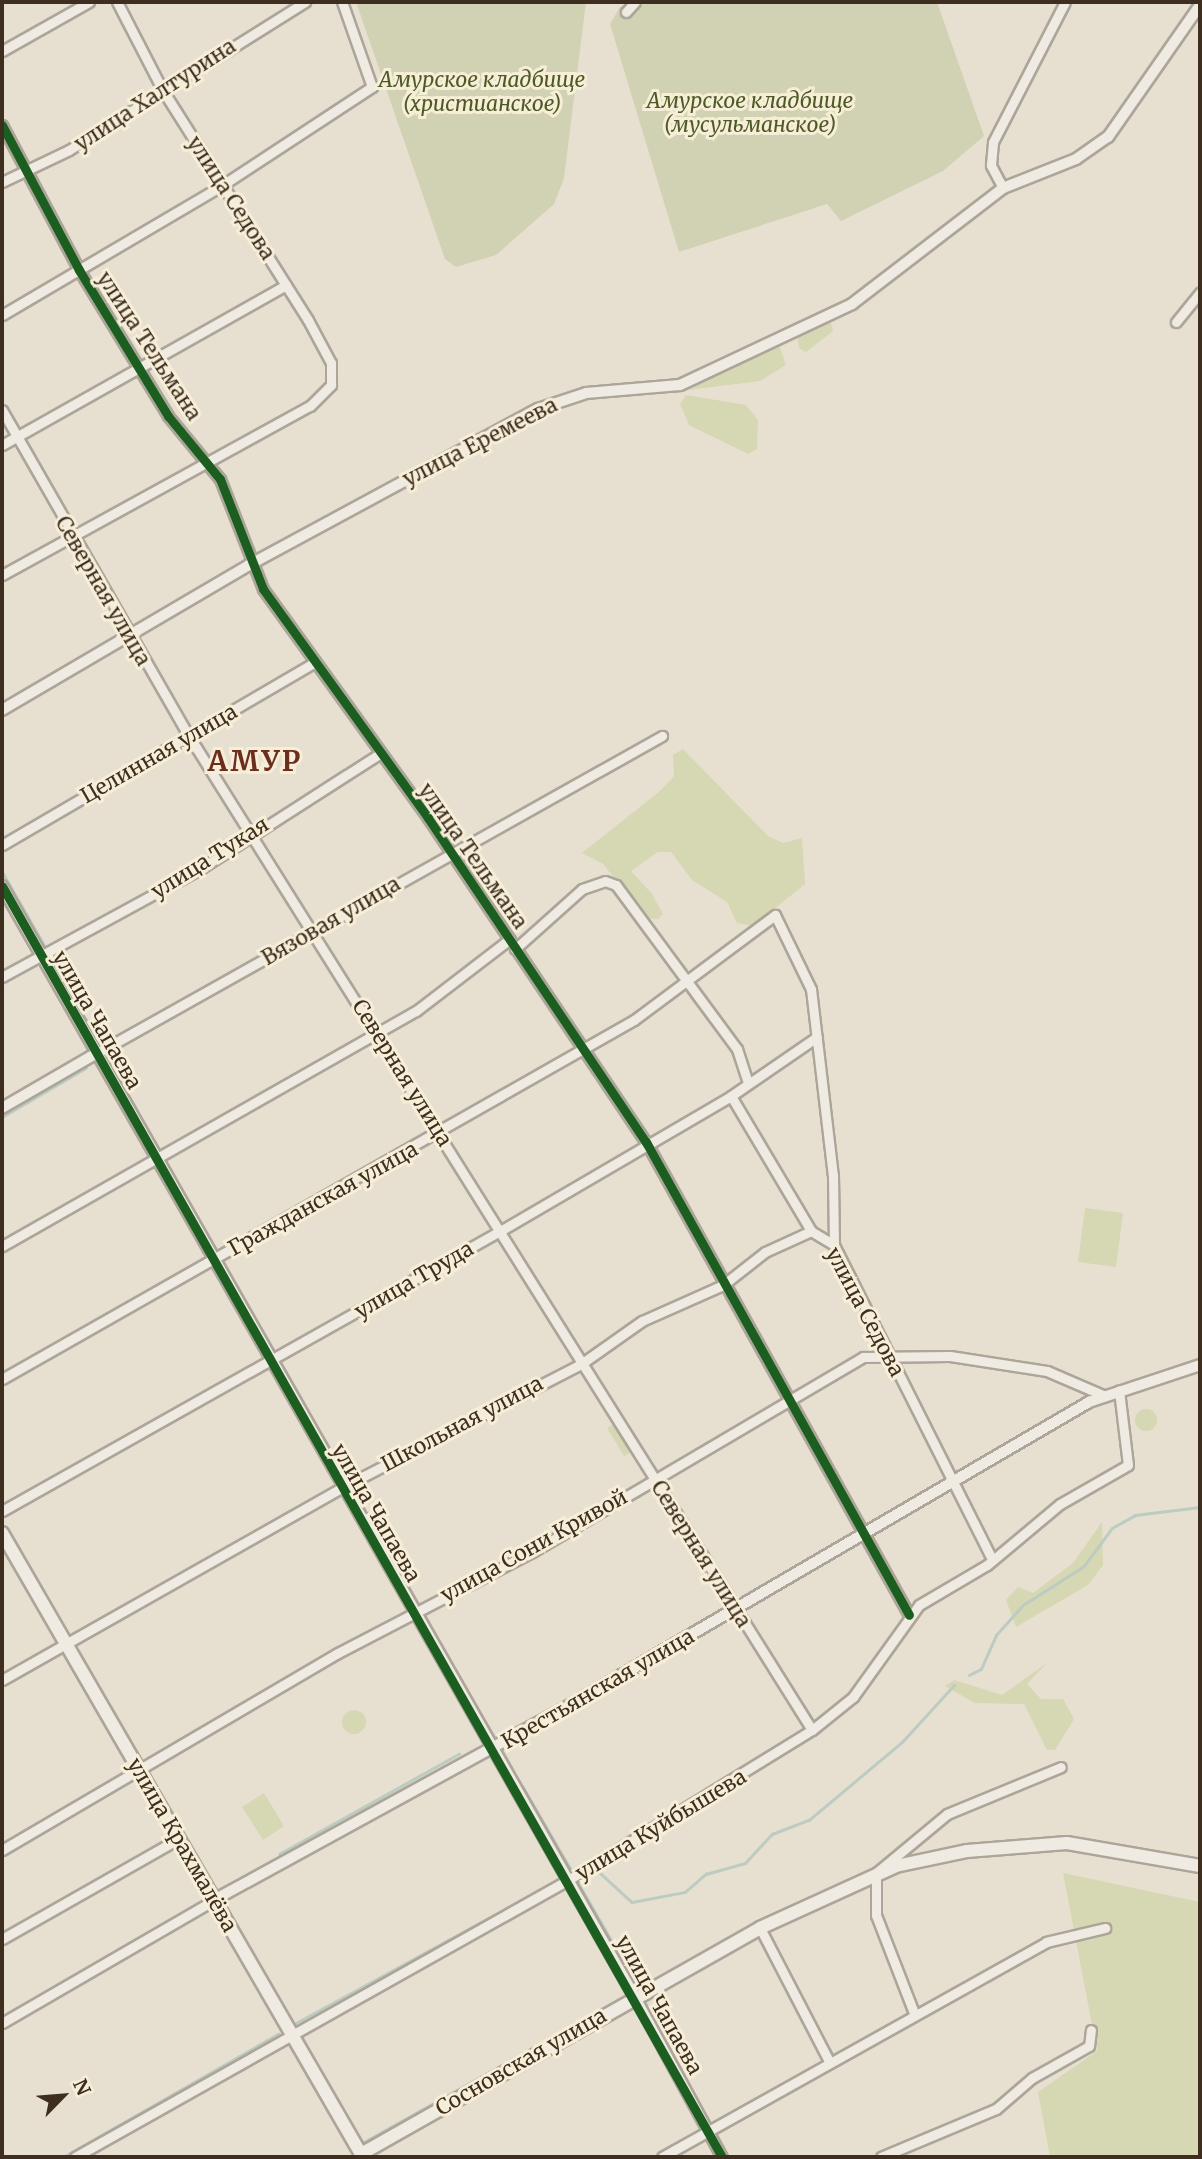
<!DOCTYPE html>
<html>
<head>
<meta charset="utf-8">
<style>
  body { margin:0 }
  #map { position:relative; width:1202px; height:2159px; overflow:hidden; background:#e7e0d1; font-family:Merriweather,serif }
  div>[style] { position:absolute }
  .green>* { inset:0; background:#d6d7b3 }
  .round { border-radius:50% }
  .cemetery>* { inset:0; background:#d1d1b3 }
  .stream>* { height:2.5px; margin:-1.25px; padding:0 1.25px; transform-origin:1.25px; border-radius:1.25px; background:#bcccc2 }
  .roads { filter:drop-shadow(2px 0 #ada599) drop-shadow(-2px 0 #ada599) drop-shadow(0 2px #ada599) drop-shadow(0 -2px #ada599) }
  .minor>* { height:9px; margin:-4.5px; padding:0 4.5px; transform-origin:4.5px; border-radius:4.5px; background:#efebe3 }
  .tertiary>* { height:10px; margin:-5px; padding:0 5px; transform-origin:5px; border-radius:5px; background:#efebe3 }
  .secondary>* { height:12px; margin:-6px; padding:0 6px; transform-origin:6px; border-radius:6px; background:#efebe3 }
  .cycleway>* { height:9px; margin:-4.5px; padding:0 4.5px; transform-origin:4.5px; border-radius:4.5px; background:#1b5e20 }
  span { translate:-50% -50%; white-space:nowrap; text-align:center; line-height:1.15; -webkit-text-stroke:6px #f7eed8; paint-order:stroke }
  .park-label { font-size:21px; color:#4d5a26; font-style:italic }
  .street-label { font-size:21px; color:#3d2e20 }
  .district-label { font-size:28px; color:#6b2e1e; font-weight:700; letter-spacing:2px }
  .frame { position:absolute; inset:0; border:4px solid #3d2e20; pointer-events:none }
  .north { position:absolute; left:28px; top:2061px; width:70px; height:70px; -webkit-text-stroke:5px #f7eed8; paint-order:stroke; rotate:65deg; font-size:19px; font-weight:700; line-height:28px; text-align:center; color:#3d2e20 }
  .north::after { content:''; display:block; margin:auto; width:24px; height:32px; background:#3d2e20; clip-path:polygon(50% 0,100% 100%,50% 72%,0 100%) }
</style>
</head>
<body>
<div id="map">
  <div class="green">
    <div style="clip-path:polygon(830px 320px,833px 331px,806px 352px,799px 348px,797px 336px)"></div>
    <div style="clip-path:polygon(779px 345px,786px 365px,760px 381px,688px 390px)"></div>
    <div style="clip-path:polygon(686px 395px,746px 405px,758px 420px,757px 449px,748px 454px,689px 425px,680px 404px)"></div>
    <div style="clip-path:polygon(683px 749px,768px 836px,783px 843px,802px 838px,805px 884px,753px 926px,737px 923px,727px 902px,692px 880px,671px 852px,658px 852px,631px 871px,652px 894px,663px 914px,658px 919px,647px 918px,603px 864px,582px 853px,660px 791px,674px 776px,673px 755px)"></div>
    <div style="clip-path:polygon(1085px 1208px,1123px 1213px,1116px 1267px,1078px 1262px)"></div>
    <div class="round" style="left:1135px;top:1409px;width:22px;height:22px"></div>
    <div style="clip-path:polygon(614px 1424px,631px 1452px,624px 1456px,607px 1428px)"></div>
    <div style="clip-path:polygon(1102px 1522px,1103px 1565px,1088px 1585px,1016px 1627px,1006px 1600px,1018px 1587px,1033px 1593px,1073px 1563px)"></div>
    <div style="clip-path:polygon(1047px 1663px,1027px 1684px,1041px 1699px,1063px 1699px,1074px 1719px,1055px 1750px,1047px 1750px,1024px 1704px,975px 1703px,945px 1686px,954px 1680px,1002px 1695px)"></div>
    <div class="round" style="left:342px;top:1710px;width:24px;height:24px"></div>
    <div style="clip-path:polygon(264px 1793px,284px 1826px,263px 1840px,242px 1807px)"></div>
    <div style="clip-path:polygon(1063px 1873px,1200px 1902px,1200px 2157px,1050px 2157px,1038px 2092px,1097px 2051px)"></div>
  </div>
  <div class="cemetery">
    <div style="clip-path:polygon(356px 2px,586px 2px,564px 178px,554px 204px,496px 255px,456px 267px,445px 259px)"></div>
    <div style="clip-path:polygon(666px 2px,937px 2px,984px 136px,943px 171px,841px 221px,827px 204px,679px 252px,610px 24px,620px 7px)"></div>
  </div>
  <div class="stream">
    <div style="left:2px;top:871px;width:89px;rotate:60.3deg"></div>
    <div style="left:49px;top:954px;width:228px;rotate:60.6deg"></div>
    <div style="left:2px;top:1117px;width:97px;rotate:-30.3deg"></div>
    <div style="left:164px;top:1159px;width:87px;rotate:60.5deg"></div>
    <div style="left:427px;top:1621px;width:136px;rotate:60deg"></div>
    <div style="left:969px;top:1675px;width:13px;rotate:-27deg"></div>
    <div style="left:981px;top:1669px;width:37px;rotate:-66deg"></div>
    <div style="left:996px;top:1635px;width:40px;rotate:-48deg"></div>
    <div style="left:1023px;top:1605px;width:72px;rotate:-32.6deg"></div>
    <div style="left:1084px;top:1566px;width:47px;rotate:-53.6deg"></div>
    <div style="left:1112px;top:1528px;width:26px;rotate:-29deg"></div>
    <div style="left:1135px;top:1515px;width:65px;rotate:-7deg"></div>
    <div style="left:523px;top:1787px;width:99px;rotate:59.8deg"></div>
    <div style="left:279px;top:1854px;width:206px;rotate:-29.1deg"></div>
    <div style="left:598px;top:1871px;width:46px;rotate:42.4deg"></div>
    <div style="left:632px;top:1902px;width:54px;rotate:-10.7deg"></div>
    <div style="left:685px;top:1892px;width:28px;rotate:-41deg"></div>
    <div style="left:706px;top:1874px;width:41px;rotate:-15.8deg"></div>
    <div style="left:745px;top:1863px;width:40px;rotate:-47deg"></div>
    <div style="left:772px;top:1834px;width:40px;rotate:-21deg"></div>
    <div style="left:809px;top:1820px;width:121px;rotate:-40deg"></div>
    <div style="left:902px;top:1742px;width:77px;rotate:-47.6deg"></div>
    <div style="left:576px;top:1879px;width:116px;rotate:59.9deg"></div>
    <div style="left:294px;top:2024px;width:296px;rotate:-28.6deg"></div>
    <div style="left:362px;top:2143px;width:289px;rotate:-29.2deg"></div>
    <div style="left:63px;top:2157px;width:248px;rotate:-29.8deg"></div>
    <div style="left:337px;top:2157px;width:1px"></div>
  </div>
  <div class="roads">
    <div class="minor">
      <div style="left:626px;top:12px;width:13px;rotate:-48deg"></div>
      <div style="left:2px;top:51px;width:100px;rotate:-29.4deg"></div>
      <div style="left:2px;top:125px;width:164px;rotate:62deg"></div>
      <div style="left:79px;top:270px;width:171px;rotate:58.6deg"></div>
      <div style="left:168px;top:416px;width:82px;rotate:50.5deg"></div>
      <div style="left:220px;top:479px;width:118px;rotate:68.6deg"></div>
      <div style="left:263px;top:589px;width:282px;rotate:54.2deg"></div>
      <div style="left:428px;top:818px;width:391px;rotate:56.1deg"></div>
      <div style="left:646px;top:1142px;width:541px;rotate:60.92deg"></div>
      <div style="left:2px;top:182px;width:74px;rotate:-25.5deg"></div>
      <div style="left:69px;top:150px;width:279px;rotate:-32.1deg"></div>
      <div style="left:1003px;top:188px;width:26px;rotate:-118deg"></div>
      <div style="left:991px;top:165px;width:23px;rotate:-85deg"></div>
      <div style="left:993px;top:142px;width:157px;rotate:-62.8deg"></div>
      <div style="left:2px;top:315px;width:254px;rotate:-30.5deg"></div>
      <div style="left:221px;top:186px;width:181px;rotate:-33.3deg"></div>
      <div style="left:372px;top:87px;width:90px;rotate:-109.4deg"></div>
      <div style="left:1176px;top:322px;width:38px;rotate:-51deg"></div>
      <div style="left:2px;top:410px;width:376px;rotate:60.2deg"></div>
      <div style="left:189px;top:736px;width:1173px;rotate:57.92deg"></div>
      <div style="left:2px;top:445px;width:326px;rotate:-29.4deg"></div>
      <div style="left:2px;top:575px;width:351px;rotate:-28.8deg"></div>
      <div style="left:310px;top:406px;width:30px;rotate:-45deg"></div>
      <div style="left:331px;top:385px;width:22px;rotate:-90deg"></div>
      <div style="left:331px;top:363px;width:49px;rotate:-118.1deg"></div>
      <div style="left:308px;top:320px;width:273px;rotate:-122.3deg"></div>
      <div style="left:162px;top:89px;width:98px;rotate:-117.3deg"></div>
      <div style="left:2px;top:845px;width:363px;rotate:-30.3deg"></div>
      <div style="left:515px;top:949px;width:90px;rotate:-41.8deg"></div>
      <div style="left:582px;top:889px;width:24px;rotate:-19deg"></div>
      <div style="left:605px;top:881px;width:12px;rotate:20deg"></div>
      <div style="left:616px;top:885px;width:204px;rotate:53.6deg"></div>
      <div style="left:737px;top:1049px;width:33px;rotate:72deg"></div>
      <div style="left:2px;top:977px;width:226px;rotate:-28.6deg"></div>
      <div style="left:200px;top:869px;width:213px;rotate:-32.7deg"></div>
      <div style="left:97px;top:1053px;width:648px;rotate:-29.3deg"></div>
      <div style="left:731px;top:1096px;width:157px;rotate:59.3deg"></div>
      <div style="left:811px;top:1231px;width:27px;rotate:31deg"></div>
      <div style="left:834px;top:1245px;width:349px;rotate:63.3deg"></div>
      <div style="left:2px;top:1246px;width:476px;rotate:-29.6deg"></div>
      <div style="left:416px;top:1011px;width:118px;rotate:-37.5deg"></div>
      <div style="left:2px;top:1379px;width:727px;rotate:-29.6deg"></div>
      <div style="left:634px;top:1020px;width:176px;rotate:-36.7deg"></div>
      <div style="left:775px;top:915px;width:82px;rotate:64.1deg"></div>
      <div style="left:811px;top:989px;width:187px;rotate:83.3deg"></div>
      <div style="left:833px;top:1175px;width:70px;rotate:89.2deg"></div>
      <div style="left:2px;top:1511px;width:571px;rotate:-29.35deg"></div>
      <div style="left:500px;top:1231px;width:268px;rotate:-30.3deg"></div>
      <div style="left:731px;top:1096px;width:104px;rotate:-34.5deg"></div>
      <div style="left:2px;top:1680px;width:390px;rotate:-29.5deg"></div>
      <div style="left:341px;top:1488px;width:270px;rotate:-27.3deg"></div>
      <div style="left:581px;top:1364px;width:75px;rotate:-35.2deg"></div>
      <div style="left:642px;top:1321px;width:89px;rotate:-24deg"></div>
      <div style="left:723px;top:1285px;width:53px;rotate:-38.2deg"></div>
      <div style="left:765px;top:1252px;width:51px;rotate:-24.5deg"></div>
      <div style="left:2px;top:1850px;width:389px;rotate:-30.4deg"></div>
      <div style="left:338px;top:1653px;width:219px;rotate:-27.5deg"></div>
      <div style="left:532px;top:1552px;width:384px;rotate:-30.5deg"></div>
      <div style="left:863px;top:1357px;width:87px;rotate:-0.7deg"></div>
      <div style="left:950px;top:1356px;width:98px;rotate:8.8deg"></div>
      <div style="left:1047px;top:1371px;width:63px;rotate:23.3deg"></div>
      <div style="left:760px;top:1928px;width:148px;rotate:62.6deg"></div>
      <div style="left:2px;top:1939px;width:202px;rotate:-29.6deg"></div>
      <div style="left:635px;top:1997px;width:182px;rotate:61.5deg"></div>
      <div style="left:914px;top:2013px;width:105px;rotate:-111.2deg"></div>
      <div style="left:876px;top:1915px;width:42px;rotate:-90deg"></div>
      <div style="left:876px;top:1873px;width:92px;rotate:-39.7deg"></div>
      <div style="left:947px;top:1814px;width:123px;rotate:-22.4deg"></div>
      <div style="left:2px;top:2023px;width:245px;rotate:-30.1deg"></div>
      <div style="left:75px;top:2157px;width:565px;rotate:-29.33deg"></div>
      <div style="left:568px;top:1880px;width:286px;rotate:-31.6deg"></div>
      <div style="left:812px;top:1730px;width:53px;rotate:-38.8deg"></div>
      <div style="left:853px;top:1697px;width:113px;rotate:-54.3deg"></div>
      <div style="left:919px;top:1605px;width:79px;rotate:-30.5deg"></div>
      <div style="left:987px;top:1565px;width:95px;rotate:-39.9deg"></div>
      <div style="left:1060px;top:1504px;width:78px;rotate:-29.8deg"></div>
      <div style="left:1128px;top:1465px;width:75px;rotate:-96.9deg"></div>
      <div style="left:662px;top:2157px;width:440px;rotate:-29.2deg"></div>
      <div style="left:1046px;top:1942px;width:61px;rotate:-13.3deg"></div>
      <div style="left:881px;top:2157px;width:125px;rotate:-22.7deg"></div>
      <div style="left:996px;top:2109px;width:48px;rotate:-40.7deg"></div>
      <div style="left:1032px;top:2078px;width:65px;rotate:-29.3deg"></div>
      <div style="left:1089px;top:2046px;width:16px;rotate:-83deg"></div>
    </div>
    <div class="tertiary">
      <div style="left:2px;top:710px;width:286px;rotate:-30.4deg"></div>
      <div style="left:249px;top:565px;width:328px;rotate:-28.4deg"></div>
      <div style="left:538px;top:409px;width:51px;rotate:-18.4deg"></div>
      <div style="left:586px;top:393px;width:94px;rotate:-4.9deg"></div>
      <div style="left:680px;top:385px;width:190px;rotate:-25.2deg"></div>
      <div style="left:852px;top:304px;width:190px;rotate:-37.5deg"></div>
      <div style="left:1003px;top:188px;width:79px;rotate:-21.7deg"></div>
      <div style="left:1076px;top:159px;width:39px;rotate:-35deg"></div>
      <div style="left:1108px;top:137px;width:161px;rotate:-55.1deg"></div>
      <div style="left:2px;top:886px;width:1279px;rotate:60.33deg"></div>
      <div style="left:2px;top:1108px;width:110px;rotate:-30.1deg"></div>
      <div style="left:214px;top:1900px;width:408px;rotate:-28.7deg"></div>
      <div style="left:572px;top:1704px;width:599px;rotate:-30.29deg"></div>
      <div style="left:1089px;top:1402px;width:117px;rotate:-18.4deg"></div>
    </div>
    <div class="secondary">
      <div style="left:2px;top:1533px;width:717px;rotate:59.97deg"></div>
      <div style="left:361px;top:2154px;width:459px;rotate:-29.5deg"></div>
      <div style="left:760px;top:1928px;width:149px;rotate:-24.5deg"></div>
      <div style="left:896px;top:1866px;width:73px;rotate:-11.9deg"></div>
      <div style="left:967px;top:1851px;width:100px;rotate:-4.6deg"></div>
      <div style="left:1067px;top:1843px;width:135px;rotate:9.8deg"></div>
    </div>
  </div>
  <div class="cycleway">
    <div style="left:2px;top:125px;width:164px;rotate:62deg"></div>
    <div style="left:79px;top:270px;width:171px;rotate:58.6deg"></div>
    <div style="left:168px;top:416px;width:82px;rotate:50.5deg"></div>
    <div style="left:220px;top:479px;width:118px;rotate:68.6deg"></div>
    <div style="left:263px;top:589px;width:282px;rotate:54.2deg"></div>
    <div style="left:428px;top:818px;width:391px;rotate:56.1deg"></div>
    <div style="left:646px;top:1142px;width:541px;rotate:60.92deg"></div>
    <div style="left:2px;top:886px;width:1461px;rotate:60.47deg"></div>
  </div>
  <div class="park-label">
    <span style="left:482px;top:92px">Амурское кладбище<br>(христианское)</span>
    <span style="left:750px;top:113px">Амурское кладбище<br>(мусульманское)</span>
  </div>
  <div class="street-label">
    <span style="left:155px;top:95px;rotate:-33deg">улица Халтурина</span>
    <span style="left:231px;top:198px;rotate:57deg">улица Седова</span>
    <span style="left:149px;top:346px;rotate:57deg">улица Тельмана</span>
    <span style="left:480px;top:442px;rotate:-27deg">улица Еремеева</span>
    <span style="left:103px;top:591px;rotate:60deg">Северная улица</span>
    <span style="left:159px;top:754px;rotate:-30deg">Целинная улица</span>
    <span style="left:473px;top:856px;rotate:55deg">улица Тельмана</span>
    <span style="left:210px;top:858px;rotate:-32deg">улица Тукая</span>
    <span style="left:331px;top:921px;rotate:-30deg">Вязовая улица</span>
    <span style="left:97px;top:1020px;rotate:60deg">улица Чапаева</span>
    <span style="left:402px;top:1073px;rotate:58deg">Северная улица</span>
    <span style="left:323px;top:1199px;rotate:-29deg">Гражданская улица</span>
    <span style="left:414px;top:1280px;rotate:-30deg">улица Труда</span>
    <span style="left:865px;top:1312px;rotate:62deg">улица Седова</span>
    <span style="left:462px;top:1424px;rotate:-28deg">Школьная улица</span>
    <span style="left:376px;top:1513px;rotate:60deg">улица Чапаева</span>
    <span style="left:534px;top:1546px;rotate:-29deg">улица Сони Кривой</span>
    <span style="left:701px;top:1554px;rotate:58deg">Северная улица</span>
    <span style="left:598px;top:1689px;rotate:-30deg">Крестьянская улица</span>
    <span style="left:661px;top:1825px;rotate:-31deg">улица Куйбышева</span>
    <span style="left:182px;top:1845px;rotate:60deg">улица Крахмалёва</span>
    <span style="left:659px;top:2005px;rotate:61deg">улица Чапаева</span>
    <span style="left:521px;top:2062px;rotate:-30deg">Сосновская улица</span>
  </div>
  <div class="district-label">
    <span style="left:255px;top:761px">АМУР</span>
  </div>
  <div class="frame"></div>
  <div class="north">N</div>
</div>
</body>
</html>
